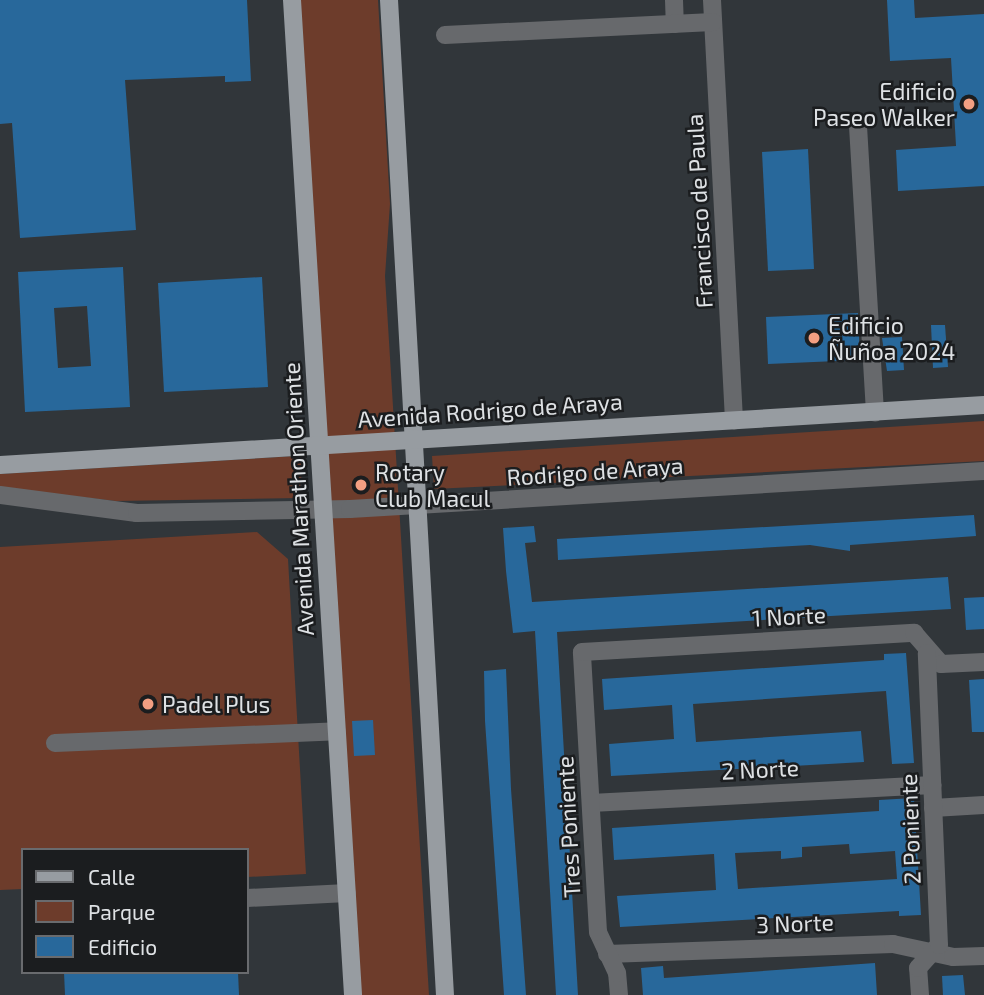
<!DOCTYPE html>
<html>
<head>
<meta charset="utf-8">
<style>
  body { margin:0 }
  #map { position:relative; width:984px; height:995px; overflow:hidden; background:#31363a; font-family:"Exo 2",sans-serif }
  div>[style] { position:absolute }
  .green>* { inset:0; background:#6d3c2b }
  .building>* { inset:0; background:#28689b }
  .minor>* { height:18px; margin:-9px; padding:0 9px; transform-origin:9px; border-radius:9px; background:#67696c }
  .major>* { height:18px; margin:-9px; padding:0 9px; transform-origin:9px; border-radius:9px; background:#979ca1 }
  .dots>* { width:19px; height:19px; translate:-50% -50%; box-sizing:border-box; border:4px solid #1b1d1f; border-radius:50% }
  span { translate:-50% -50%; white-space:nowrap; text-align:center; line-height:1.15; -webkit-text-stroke:5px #1b1d1f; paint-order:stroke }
  .poi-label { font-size:23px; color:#dee1e4 }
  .right { translate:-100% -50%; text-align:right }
  .left { translate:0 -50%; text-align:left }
  .street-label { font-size:23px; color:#dee1e4 }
  .legend { position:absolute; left:21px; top:848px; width:228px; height:126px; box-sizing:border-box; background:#1b1d1f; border:2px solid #696b6e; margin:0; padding:9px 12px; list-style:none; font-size:21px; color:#dee1e4 }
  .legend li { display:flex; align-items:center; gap:14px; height:35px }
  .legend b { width:35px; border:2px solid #696b6e }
</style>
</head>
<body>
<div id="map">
  <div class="green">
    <div style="clip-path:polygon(297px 0,378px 0,390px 204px,385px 276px,429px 995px,361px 995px)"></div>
    <div style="clip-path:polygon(984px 421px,984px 461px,434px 489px,432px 456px)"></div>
    <div style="clip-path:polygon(296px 456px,303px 462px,299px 498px,116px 501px,0 488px,0 474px)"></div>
    <div style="clip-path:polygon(257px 532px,288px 559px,306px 874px,247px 877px,247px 850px,23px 850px,23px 889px,0 890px,0 547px)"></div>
  </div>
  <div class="building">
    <div style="clip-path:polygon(0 0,247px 0,251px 81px,225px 82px,225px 76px,125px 80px,136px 230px,20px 238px,12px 123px,0 124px)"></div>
    <div style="clip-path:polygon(887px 0,914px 0,915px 18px,984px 14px,984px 186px,898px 191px,896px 150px,956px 146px,951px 58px,890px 61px)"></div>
    <div style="clip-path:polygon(808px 149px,814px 269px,768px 271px,762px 152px)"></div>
    <div style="clip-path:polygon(evenodd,123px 267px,130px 407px,25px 412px,18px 272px,123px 267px,87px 306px,91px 366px,58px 368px,54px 308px,87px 306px)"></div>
    <div style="clip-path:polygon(262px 277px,268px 387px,164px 392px,158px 283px)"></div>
    <div style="clip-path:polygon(858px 313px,860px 360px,768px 364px,766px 317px)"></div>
    <div style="clip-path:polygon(931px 325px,945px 325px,948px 367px,933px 368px)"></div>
    <div style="clip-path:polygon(902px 337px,904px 370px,887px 371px,882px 338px)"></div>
    <div style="clip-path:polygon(974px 515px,976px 536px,850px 545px,850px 551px,810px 545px,558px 560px,557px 539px)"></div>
    <div style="clip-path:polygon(534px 526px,536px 542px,525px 543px,532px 602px,948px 577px,951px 609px,557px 632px,578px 995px,556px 995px,535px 631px,513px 633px,506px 571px,503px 528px)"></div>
    <div style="clip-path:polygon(984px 597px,984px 629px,966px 630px,964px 598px)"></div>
    <div style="clip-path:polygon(906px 653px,914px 763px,892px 764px,886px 691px,693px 704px,696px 742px,861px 731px,864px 762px,611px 776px,609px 744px,674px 739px,672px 705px,604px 710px,602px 679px,884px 660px,884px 654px)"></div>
    <div style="clip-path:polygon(506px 669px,511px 789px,526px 995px,504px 995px,485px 721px,484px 671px)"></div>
    <div style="clip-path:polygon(984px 679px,984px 732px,972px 732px,969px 680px)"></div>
    <div style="clip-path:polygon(373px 720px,375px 755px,354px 756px,352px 721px)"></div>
    <div style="clip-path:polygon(evenodd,914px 798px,921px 915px,899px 916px,899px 911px,620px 927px,617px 896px,716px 890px,714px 854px,614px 860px,612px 828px,879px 811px,879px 800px,914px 798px,849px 844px,850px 854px,895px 851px,897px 879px,738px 889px,735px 853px,781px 851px,781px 859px,802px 857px,802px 847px,849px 844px)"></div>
    <div style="clip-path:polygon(875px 963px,877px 995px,643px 995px,641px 968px,663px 966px,664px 978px)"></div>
    <div style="clip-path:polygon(64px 972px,238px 972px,239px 995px,65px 995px)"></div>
    <div style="clip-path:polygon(963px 975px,965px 995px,943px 995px,942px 976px)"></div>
  </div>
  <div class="minor">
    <div style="left:674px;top:0;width:24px;rotate:88deg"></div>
    <div style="left:712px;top:0;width:421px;rotate:87deg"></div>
    <div style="left:445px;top:35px;width:268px;rotate:-2.8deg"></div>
    <div style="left:858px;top:126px;width:287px;rotate:86.6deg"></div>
    <div style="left:0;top:495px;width:138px;rotate:7.5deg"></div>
    <div style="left:137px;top:513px;width:213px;rotate:-1.1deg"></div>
    <div style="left:350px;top:509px;width:635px;rotate:-3.43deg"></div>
    <div style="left:55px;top:743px;width:282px;rotate:-2.4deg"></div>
    <div style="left:591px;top:803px;width:342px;rotate:-3deg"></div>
    <div style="left:933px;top:808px;width:51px;rotate:-3.4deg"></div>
    <div style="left:247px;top:898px;width:100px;rotate:-2.9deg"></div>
    <div style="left:607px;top:954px;width:286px;rotate:-2deg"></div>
    <div style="left:893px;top:944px;width:61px;rotate:12.2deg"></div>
    <div style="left:953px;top:957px;width:31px;rotate:-2deg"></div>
    <div style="left:619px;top:995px;width:22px;rotate:-95deg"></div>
    <div style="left:617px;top:973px;width:45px;rotate:-114.9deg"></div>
    <div style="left:598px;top:932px;width:280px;rotate:-93.3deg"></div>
    <div style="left:582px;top:652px;width:333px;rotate:-3.3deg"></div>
    <div style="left:914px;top:633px;width:41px;rotate:48.9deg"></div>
    <div style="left:941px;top:664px;width:43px;rotate:-2.7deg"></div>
    <div style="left:920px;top:995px;width:27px;rotate:-94deg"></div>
    <div style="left:918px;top:968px;width:31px;rotate:-48deg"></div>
    <div style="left:939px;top:945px;width:292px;rotate:-92.4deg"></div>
  </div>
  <div class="major">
    <div style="left:292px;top:0;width:997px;rotate:86.49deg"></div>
    <div style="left:389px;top:0;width:997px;rotate:86.78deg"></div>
    <div style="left:0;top:465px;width:986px;rotate:-3.49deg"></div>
  </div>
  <div class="dots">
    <div style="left:969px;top:104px;background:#f39f82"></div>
    <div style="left:814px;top:338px;background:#f39f82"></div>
    <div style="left:361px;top:485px;background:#f39f82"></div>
    <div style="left:148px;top:704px;background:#f39f82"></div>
  </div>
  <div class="poi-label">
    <span class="right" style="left:955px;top:104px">Edificio<br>Paseo Walker</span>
    <span class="left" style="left:828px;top:338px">Edificio<br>Ñuñoa 2024</span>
    <span class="left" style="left:375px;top:485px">Rotary<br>Club Macul</span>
    <span class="left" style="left:162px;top:704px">Padel Plus</span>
  </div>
  <div class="street-label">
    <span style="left:699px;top:211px;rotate:-93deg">Francisco de Paula</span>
    <span style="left:490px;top:410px;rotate:-4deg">Avenida Rodrigo de Araya</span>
    <span style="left:595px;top:471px;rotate:-4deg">Rodrigo de Araya</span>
    <span style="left:298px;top:499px;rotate:-93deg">Avenida Marathon Oriente</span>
    <span style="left:789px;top:616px;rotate:-3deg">1 Norte</span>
    <span style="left:760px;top:769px;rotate:-3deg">2 Norte</span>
    <span style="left:568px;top:827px;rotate:-93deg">Tres Poniente</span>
    <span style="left:910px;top:829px;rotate:-92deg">2 Poniente</span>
    <span style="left:795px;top:923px;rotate:-2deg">3 Norte</span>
  </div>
  <ul class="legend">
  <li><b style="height:9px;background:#979ca1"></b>Calle</li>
  <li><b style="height:19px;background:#6d3c2b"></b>Parque</li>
  <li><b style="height:19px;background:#28689b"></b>Edificio</li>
  </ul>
</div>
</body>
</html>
